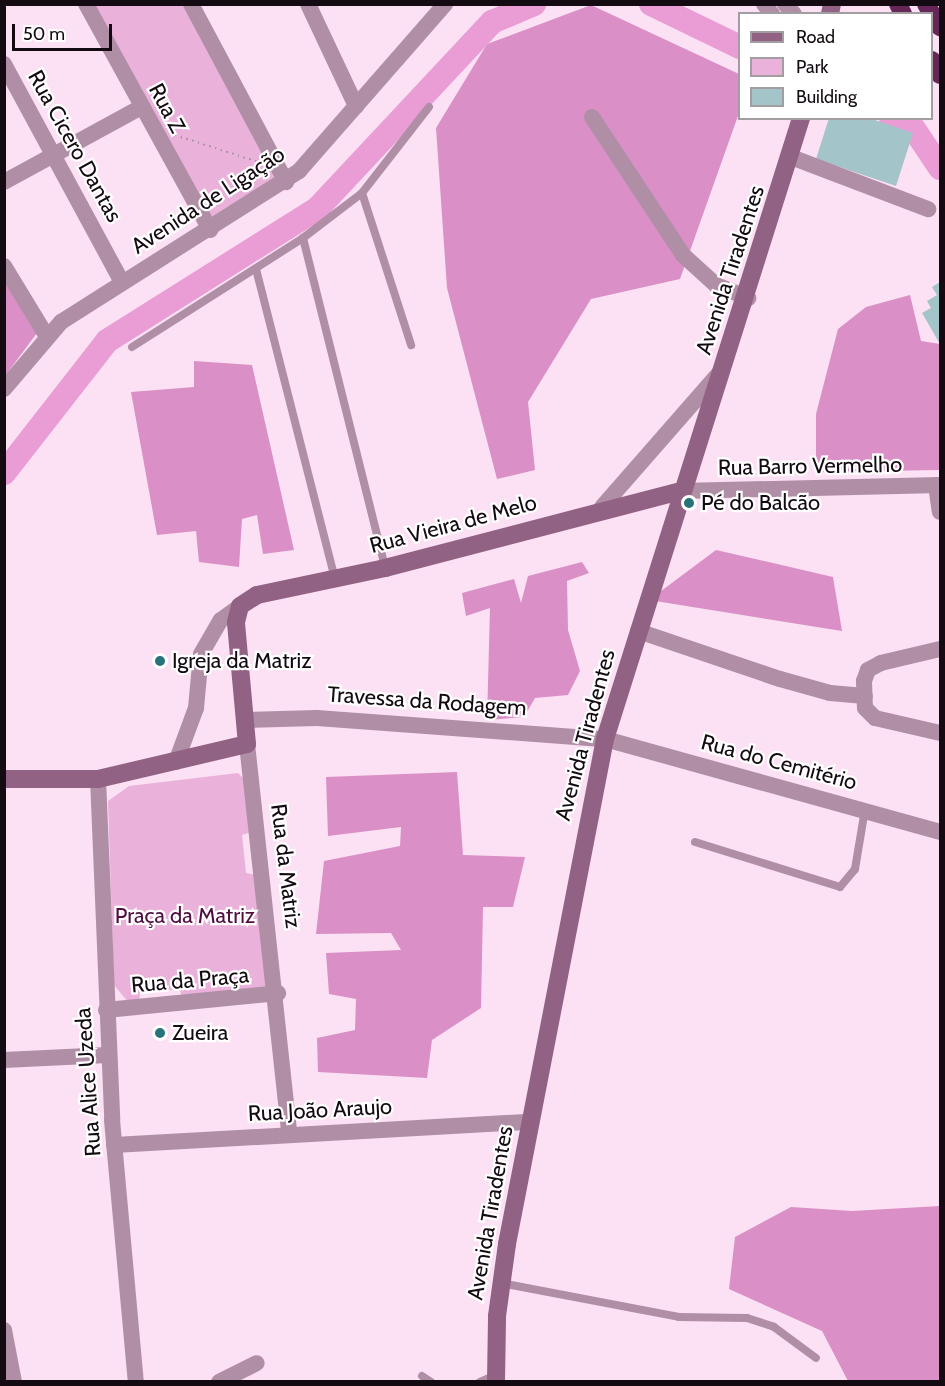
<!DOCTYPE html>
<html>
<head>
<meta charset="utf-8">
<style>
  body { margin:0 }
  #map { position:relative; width:945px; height:1386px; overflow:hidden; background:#fbe1f3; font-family:Cabin,sans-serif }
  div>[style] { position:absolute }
  .green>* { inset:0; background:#eab1da }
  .forest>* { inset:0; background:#da8fc6 }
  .river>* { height:24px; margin:-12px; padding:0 12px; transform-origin:12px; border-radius:12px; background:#e99dd4 }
  .building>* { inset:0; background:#a3c4c8 }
  .path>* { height:2px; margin-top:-1px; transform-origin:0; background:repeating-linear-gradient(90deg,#a693a0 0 1.5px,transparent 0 6px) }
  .lane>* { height:8px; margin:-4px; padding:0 4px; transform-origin:4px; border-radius:4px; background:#b08fa6 }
  .street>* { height:16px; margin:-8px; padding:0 8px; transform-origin:8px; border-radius:8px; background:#b08fa6 }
  .secondary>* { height:18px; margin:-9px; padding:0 9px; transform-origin:9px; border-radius:9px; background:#926285 }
  .highway>* { height:18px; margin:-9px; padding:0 9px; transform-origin:9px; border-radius:9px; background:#672658 }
  .dots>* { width:16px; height:16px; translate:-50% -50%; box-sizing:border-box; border:3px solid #fff; border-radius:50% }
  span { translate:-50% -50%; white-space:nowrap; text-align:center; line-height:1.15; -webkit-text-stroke:4.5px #fff; paint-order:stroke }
  .street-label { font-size:22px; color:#130b11 }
  .poi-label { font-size:22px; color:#130b11 }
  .left { translate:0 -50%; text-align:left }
  .park-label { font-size:22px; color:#500e43 }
  .frame { position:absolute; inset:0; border:6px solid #130b11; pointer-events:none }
  .legend { position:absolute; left:738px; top:12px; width:195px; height:108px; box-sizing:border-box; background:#fff; border:2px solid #a19da0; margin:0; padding:8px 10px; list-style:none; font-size:18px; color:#130b11 }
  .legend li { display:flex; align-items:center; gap:12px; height:30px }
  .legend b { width:30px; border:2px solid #a19da0 }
  .scale { position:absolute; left:12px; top:24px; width:100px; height:27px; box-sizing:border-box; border:3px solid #130b11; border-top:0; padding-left:8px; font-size:18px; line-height:21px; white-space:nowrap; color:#130b11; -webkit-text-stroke:4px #fff; paint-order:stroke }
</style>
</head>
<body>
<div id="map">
  <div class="green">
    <div style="clip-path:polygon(87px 5px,194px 5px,287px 183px,212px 230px)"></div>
    <div style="clip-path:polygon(238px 773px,248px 783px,254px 831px,242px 835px,246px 873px,258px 875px,268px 992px,184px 1000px,179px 989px,140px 993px,139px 1003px,128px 1002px,114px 985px,108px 801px,129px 786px)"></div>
  </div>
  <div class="forest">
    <div style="clip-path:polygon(591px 5px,739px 74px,739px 113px,680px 279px,591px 299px,528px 402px,535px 470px,497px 479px,447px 288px,436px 128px,487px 44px)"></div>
    <div style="clip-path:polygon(4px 279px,37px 333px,5px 376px,4px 376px)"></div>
    <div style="clip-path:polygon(910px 295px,921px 341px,940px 344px,940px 470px,816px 472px,816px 414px,838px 329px,866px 307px)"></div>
    <div style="clip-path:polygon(194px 361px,252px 365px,294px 550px,263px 554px,257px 515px,242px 519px,239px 567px,199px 562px,196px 531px,157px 535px,131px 392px,194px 387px)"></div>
    <div style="clip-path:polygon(716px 550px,833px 577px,842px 631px,649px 600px)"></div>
    <div style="clip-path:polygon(582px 562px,589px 573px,567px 581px,568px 630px,580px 671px,568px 695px,535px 698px,524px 717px,487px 720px,490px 608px,466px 616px,462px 593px,514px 579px,521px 603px,528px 576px)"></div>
    <div style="clip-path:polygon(457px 772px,463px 855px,525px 857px,513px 907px,483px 907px,481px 1008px,432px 1040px,427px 1078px,318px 1072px,317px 1038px,355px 1030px,356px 999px,329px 994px,326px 953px,401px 950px,391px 933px,316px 934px,324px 861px,400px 846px,401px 827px,328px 836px,326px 777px)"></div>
    <div style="clip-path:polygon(940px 1206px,940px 1381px,848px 1381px,822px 1331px,729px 1289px,735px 1237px,791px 1207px,852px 1211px)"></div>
  </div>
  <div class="river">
    <div style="left:651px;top:4px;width:99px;rotate:25.8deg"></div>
    <div style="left:891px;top:118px;width:25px;rotate:26deg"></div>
    <div style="left:914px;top:129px;width:47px;rotate:56.3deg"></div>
    <div style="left:4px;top:473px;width:167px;rotate:-52deg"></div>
    <div style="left:107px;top:341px;width:249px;rotate:-32.2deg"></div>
    <div style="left:318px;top:208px;width:255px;rotate:-46.9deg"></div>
    <div style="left:492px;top:22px;width:46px;rotate:-23.2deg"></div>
  </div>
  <div class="building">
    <div style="clip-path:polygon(829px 118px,869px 118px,913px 133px,896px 186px,816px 159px)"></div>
    <div style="clip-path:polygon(940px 282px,940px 344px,922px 313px,931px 308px,927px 301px,937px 295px,932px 287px)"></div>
  </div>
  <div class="path">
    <div style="left:175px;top:135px;width:87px;rotate:18deg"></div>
  </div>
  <div class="lane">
    <div style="left:362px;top:193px;width:160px;rotate:72.1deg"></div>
    <div style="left:303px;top:238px;width:340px;rotate:76deg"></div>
    <div style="left:256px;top:269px;width:319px;rotate:75.7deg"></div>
    <div style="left:132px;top:347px;width:203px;rotate:-32.5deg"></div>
    <div style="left:303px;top:238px;width:74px;rotate:-37.3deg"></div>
    <div style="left:362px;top:193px;width:109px;rotate:-52.1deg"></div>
    <div style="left:695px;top:842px;width:152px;rotate:17.2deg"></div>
    <div style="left:840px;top:887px;width:23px;rotate:-50deg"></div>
    <div style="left:855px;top:869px;width:61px;rotate:-80.5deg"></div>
    <div style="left:501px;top:1283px;width:181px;rotate:10.8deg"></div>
    <div style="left:679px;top:1317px;width:68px;rotate:0.8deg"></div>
    <div style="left:747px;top:1318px;width:28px;rotate:18deg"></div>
    <div style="left:774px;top:1327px;width:52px;rotate:36.4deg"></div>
    <div style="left:422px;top:1376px;width:11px;rotate:34deg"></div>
    <div style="left:480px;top:1382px;width:17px;rotate:-24deg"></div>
  </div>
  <div class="street">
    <div style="left:86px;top:4px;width:258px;rotate:61.2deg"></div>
    <div style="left:191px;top:4px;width:202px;rotate:61.9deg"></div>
    <div style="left:308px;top:4px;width:113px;rotate:64.8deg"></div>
    <div style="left:764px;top:4px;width:13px;rotate:51deg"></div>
    <div style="left:785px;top:4px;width:13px;rotate:48deg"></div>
    <div style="left:4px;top:64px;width:248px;rotate:61.6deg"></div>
    <div style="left:592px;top:117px;width:165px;rotate:56.6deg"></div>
    <div style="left:683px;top:255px;width:45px;rotate:42.3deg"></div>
    <div style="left:716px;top:285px;width:35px;rotate:22deg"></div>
    <div style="left:791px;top:157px;width:147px;rotate:20.8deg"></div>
    <div style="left:4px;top:182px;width:155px;rotate:-28.6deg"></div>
    <div style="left:4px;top:266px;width:81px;rotate:58.7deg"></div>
    <div style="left:4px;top:389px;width:88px;rotate:-49.6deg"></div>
    <div style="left:61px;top:322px;width:282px;rotate:-32.4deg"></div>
    <div style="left:299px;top:171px;width:222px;rotate:-48.8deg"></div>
    <div style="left:936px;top:485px;width:27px;rotate:82deg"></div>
    <div style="left:680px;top:491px;width:260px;rotate:-1.3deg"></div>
    <div style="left:602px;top:507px;width:182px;rotate:-48.8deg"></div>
    <div style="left:638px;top:631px;width:150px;rotate:18.7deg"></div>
    <div style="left:780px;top:679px;width:52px;rotate:15.6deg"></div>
    <div style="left:830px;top:693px;width:35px;rotate:5deg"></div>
    <div style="left:940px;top:649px;width:61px;rotate:166.7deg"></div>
    <div style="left:881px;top:663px;width:15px;rotate:152deg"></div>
    <div style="left:868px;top:670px;width:12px;rotate:110deg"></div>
    <div style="left:864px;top:681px;width:27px;rotate:88deg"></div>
    <div style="left:865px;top:708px;width:14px;rotate:45deg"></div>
    <div style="left:875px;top:718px;width:67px;rotate:13deg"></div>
    <div style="left:245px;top:720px;width:72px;rotate:-1.6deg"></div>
    <div style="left:317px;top:718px;width:289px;rotate:4.2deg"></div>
    <div style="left:605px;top:739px;width:348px;rotate:15.5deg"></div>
    <div style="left:247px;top:744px;width:391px;rotate:83.8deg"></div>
    <div style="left:176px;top:762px;width:58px;rotate:-69.7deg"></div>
    <div style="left:196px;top:708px;width:54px;rotate:-84.7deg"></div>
    <div style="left:201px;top:654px;width:39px;rotate:-60deg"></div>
    <div style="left:221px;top:620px;width:24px;rotate:-36deg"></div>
    <div style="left:98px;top:779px;width:341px;rotate:87.6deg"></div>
    <div style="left:112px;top:1120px;width:263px;rotate:84.8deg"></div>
    <div style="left:106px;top:1010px;width:173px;rotate:-5.6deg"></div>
    <div style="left:4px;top:1060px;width:104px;rotate:-2.8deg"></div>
    <div style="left:114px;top:1145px;width:416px;rotate:-3.2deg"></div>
    <div style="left:4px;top:1330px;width:53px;rotate:79.1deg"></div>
    <div style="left:219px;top:1382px;width:42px;rotate:-26.6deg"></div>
  </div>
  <div class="secondary">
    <div style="left:830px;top:14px;width:10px;rotate:-79deg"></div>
    <div style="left:4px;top:779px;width:94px"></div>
    <div style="left:98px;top:779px;width:153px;rotate:-13.2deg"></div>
    <div style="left:247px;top:744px;width:122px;rotate:-95.2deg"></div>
    <div style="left:236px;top:622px;width:16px;rotate:-76deg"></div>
    <div style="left:240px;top:606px;width:20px;rotate:-33deg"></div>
    <div style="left:257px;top:595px;width:131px;rotate:-11.9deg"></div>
    <div style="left:385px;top:568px;width:305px;rotate:-14.6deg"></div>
    <div style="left:496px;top:1382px;width:66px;rotate:-89.1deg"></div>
    <div style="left:497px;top:1316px;width:73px;rotate:-82.1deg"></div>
    <div style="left:507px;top:1244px;width:514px;rotate:-79.02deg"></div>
    <div style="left:605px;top:739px;width:651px;rotate:-72.48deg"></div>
  </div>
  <div class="highway">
    <div style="left:898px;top:4px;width:11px;rotate:63deg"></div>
    <div style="left:926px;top:4px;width:27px;rotate:59deg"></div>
    <div style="left:932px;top:60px;width:17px;rotate:62deg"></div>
  </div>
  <div class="dots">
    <div style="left:689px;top:503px;background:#287279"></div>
    <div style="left:160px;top:661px;background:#287279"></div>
    <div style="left:160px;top:1033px;background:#287279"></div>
  </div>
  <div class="street-label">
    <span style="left:167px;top:108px;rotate:62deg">Rua Z</span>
    <span style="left:75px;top:146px;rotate:61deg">Rua Cicero Dantas</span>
    <span style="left:208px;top:200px;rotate:-33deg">Avenida de Ligação</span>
    <span style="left:730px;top:270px;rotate:-72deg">Avenida Tiradentes</span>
    <span style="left:810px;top:466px;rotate:-1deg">Rua Barro Vermelho</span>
    <span style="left:453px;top:524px;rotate:-15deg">Rua Vieira de Melo</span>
    <span style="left:427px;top:701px;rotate:4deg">Travessa da Rodagem</span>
    <span style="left:585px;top:735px;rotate:-75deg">Avenida Tiradentes</span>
    <span style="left:779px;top:762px;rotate:15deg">Rua do Cemitério</span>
    <span style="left:286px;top:866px;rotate:83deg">Rua da Matriz</span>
    <span style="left:190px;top:980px;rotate:-5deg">Rua da Praça</span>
    <span style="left:88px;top:1082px;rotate:-94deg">Rua Alice Uzeda</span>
    <span style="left:320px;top:1110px;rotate:-3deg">Rua João Araujo</span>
    <span style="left:490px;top:1213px;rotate:-80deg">Avenida Tiradentes</span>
  </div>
  <div class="poi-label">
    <span class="left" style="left:701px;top:503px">Pé do Balcão</span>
    <span class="left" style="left:172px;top:661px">Igreja da Matriz</span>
    <span class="left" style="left:172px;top:1033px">Zueira</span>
  </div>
  <div class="park-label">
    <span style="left:185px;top:916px">Praça da Matriz</span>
  </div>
  <div class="frame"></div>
  <ul class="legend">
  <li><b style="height:8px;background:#926285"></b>Road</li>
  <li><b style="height:16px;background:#eab1da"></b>Park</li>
  <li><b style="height:16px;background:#a3c4c8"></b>Building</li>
  </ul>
  <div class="scale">50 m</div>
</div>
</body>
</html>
